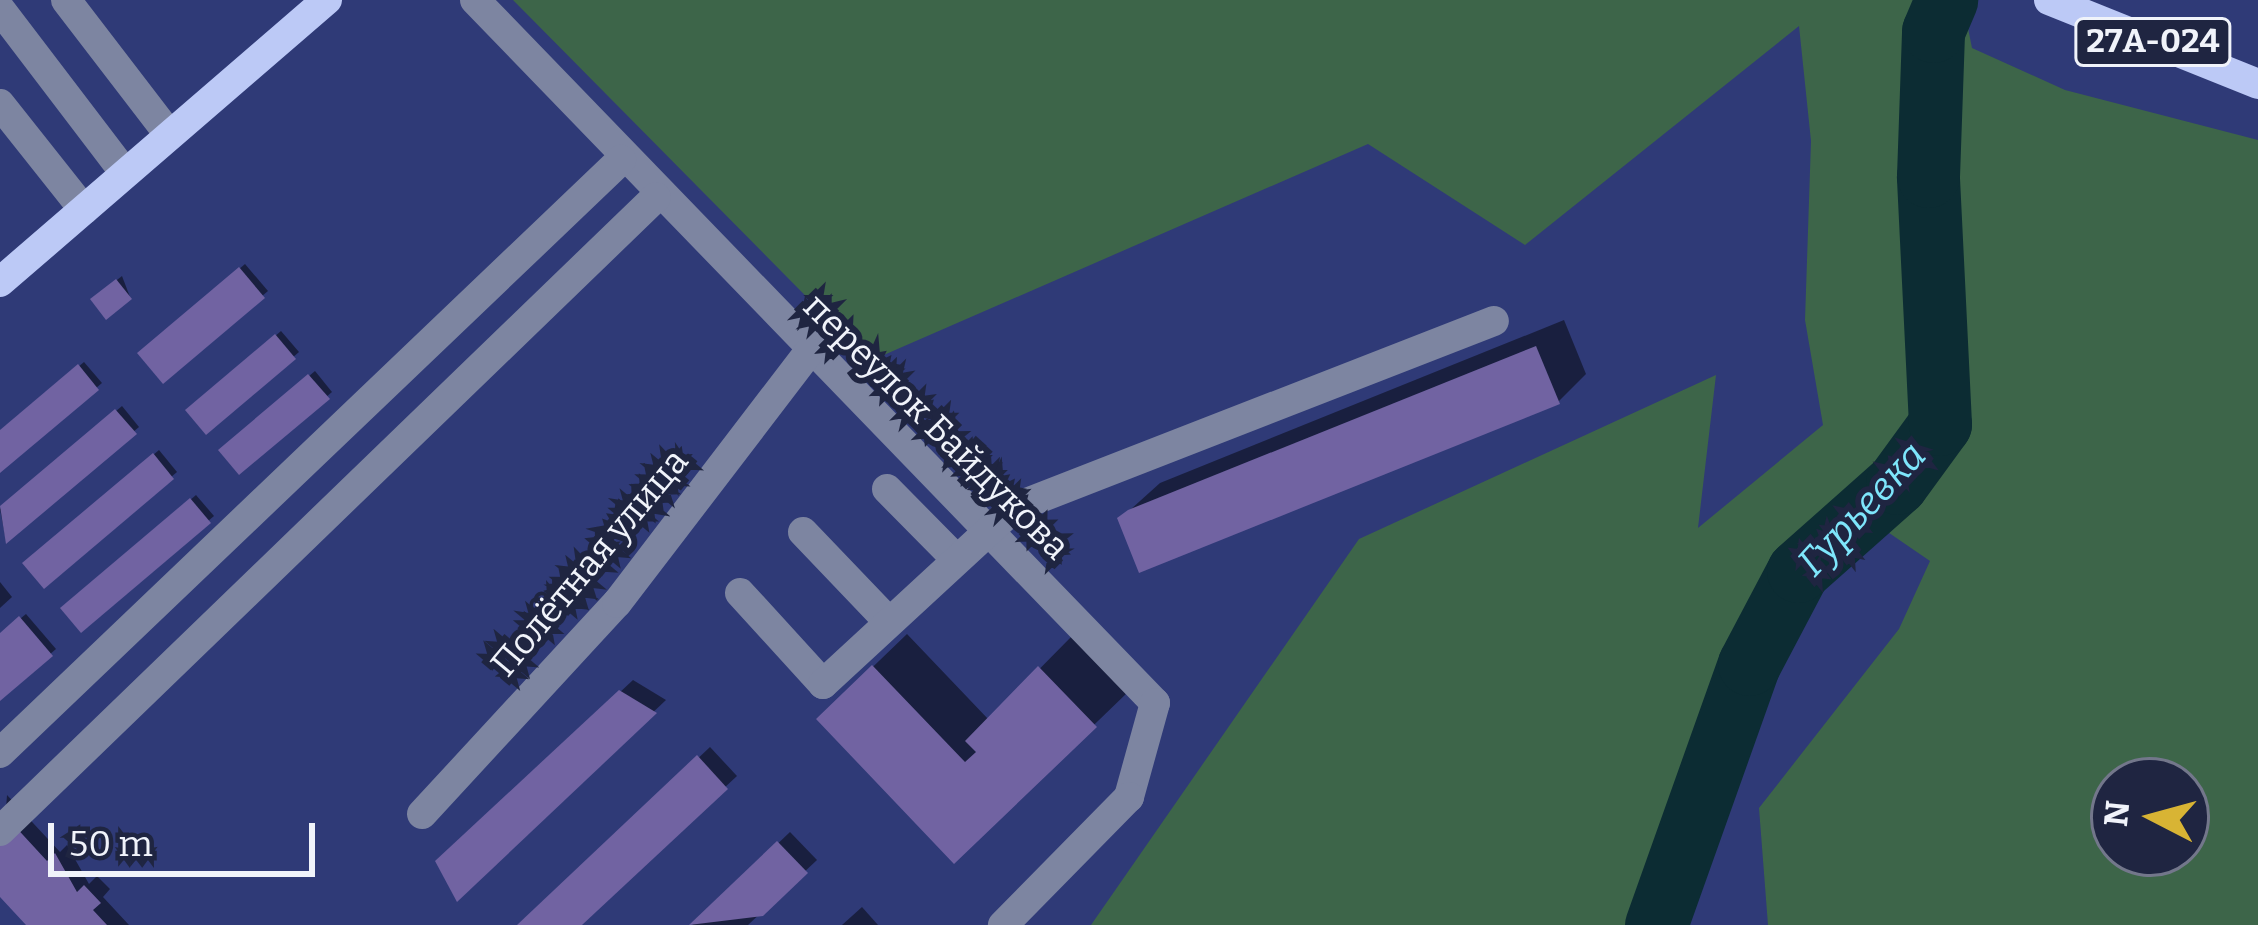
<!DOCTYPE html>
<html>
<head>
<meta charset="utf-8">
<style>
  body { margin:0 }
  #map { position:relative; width:2258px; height:925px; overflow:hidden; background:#2f3a77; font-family:Bitter,serif }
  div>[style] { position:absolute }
  .green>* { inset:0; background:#3d6549 }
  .shadow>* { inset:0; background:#0007 }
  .river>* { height:63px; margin:-31.5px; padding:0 31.5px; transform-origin:31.5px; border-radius:31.5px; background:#0c2c33 }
  .building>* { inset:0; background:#7163a2 }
  .minor>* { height:30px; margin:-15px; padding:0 15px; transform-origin:15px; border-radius:15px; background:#7d85a1 }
  .major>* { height:30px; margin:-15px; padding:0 15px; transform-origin:15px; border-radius:15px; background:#bcc9f6 }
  span { translate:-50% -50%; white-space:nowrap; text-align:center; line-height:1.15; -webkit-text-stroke:12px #1f2541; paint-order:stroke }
  .shield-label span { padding:3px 9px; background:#1f2541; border:3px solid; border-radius:9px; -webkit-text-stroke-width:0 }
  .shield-label { font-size:33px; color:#f0f3fa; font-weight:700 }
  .street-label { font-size:36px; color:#f0f3fa }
  .water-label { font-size:39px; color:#7ee6fb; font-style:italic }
  .north { position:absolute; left:2090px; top:757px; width:120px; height:120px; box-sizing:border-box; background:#1f2541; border:3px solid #73778b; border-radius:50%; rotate:276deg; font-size:33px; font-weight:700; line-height:48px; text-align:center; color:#f0f3fa }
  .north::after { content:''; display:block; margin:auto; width:42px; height:54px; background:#d8b434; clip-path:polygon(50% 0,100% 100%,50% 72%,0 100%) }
  .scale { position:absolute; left:48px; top:823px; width:267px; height:54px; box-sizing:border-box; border:6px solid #f0f3fa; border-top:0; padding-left:15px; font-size:36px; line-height:42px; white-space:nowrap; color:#f0f3fa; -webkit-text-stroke:9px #1f2541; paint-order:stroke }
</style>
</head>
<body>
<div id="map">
  <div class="green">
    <div style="clip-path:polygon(evenodd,513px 0,1944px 0,1964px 8px,1972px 48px,2065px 90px,2258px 140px,2258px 925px,1768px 925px,1759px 808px,1899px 629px,1930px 561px,1876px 524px,1816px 568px,1740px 722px,1739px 766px,1680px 925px,1091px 925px,1359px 539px,1716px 375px,1698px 528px,1823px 425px,1805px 320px,1811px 141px,1799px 26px,1525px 245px,1368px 144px,870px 361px,513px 0,2114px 781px,2186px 781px,2186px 853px,2114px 853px,2114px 781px)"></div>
  </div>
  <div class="shadow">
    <div style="clip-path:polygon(245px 264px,268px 291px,163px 380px,141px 353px)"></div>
    <div style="clip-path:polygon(122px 276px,130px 297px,99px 294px)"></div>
    <div style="clip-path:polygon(1564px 320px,1586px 374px,1558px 402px,1120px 519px,1160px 483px)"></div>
    <div style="clip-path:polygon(281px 331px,299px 352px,206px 431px,189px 410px)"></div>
    <div style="clip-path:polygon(84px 362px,102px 383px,0 469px,0 433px)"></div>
    <div style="clip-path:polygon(315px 371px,332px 392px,240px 471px,222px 450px)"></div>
    <div style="clip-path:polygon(122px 406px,139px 427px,6px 540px,0 509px)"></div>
    <div style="clip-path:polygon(159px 450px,177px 472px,44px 585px,26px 563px)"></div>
    <div style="clip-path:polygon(196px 495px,214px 516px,81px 629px,64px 608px)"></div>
    <div style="clip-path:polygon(0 582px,12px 597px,0 608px)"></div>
    <div style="clip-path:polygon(26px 614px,56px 649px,0 697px,0 635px)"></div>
    <div style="clip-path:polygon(907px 634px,989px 720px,1072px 636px,1127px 693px,954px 860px,853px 686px)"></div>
    <div style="clip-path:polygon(633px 680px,666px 700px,457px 898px,438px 862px)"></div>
    <div style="clip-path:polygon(710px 747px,737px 776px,577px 925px,521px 925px)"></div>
    <div style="clip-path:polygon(7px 795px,60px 852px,67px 845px,89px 884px,97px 876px,110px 889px,103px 897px,129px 925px,30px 925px,0 893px)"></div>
    <div style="clip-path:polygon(790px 832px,817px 860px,748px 925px,692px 925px)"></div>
    <div style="clip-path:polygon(862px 907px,878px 925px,842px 925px)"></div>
  </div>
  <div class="river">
    <div style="left:1656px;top:925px;width:277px;rotate:-70.4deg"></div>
    <div style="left:1749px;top:664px;width:105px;rotate:-62.2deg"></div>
    <div style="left:1798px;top:571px;width:132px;rotate:-41.6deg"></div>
    <div style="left:1897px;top:483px;width:73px;rotate:-53.9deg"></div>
    <div style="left:1940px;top:424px;width:248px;rotate:-92.8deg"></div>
    <div style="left:1928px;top:176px;width:145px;rotate:-88deg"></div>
    <div style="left:1933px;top:31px;width:34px;rotate:-67deg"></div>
  </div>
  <div class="building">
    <div style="clip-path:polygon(239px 267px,265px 298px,163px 384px,137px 353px)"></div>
    <div style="clip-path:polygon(116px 279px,132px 299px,106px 320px,90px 299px)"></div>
    <div style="clip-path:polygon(275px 334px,296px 359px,206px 435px,185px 410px)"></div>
    <div style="clip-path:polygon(1536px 346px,1560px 404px,1139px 573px,1117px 518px,1128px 510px)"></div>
    <div style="clip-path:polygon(78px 364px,99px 390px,0 473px,0 430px)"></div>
    <div style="clip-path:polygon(308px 374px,330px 399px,239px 475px,218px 450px)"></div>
    <div style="clip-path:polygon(115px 409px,137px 434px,6px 544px,0 506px)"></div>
    <div style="clip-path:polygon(153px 453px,174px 479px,44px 589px,22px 563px)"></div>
    <div style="clip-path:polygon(190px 498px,211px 523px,81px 633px,60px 608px)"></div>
    <div style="clip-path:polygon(19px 616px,53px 656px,0 701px,0 633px)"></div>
    <div style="clip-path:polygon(872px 665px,965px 762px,976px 752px,965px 741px,1038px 666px,1097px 727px,954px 864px,816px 719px)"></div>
    <div style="clip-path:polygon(619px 690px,657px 713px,457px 902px,435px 861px)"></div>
    <div style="clip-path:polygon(697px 755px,728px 789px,582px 925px,517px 925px)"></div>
    <div style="clip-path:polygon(0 810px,47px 861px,55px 853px,77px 892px,84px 885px,101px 903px,93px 910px,107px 925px,26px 925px,0 897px)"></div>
    <div style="clip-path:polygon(777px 841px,808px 873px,763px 916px,689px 925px)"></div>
  </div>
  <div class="minor">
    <div style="left:66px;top:0;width:169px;rotate:52.5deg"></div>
    <div style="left:475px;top:0;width:978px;rotate:45.95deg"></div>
    <div style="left:1155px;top:703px;width:98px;rotate:105.5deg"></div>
    <div style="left:1129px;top:797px;width:180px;rotate:134.5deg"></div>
    <div style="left:0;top:9px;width:206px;rotate:52.7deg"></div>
    <div style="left:0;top:104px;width:135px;rotate:51.6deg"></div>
    <div style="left:887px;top:489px;width:97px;rotate:45.4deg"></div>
    <div style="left:803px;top:532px;width:123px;rotate:46.3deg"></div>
    <div style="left:740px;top:593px;width:123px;rotate:47.6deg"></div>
    <div style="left:823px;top:684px;width:260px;rotate:-42.7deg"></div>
    <div style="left:1014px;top:508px;width:515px;rotate:-21.29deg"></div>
    <div style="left:0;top:753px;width:859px;rotate:-43.68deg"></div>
    <div style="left:422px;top:814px;width:287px;rotate:-47.3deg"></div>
    <div style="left:617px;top:603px;width:315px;rotate:-52.6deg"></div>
    <div style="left:0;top:831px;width:912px;rotate:-44.02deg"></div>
  </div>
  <div class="major">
    <div style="left:2049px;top:0;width:225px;rotate:21.9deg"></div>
    <div style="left:0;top:282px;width:432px;rotate:-40.8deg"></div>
  </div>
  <div class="shield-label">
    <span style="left:2153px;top:42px">27А-024</span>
  </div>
  <div class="street-label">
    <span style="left:936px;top:427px;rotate:45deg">переулок Байдукова</span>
    <span style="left:590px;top:563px;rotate:-50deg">Полётная улица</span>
  </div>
  <div class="water-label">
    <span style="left:1862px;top:509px;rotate:-47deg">Гурьевка</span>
  </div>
  <div class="north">N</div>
  <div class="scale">50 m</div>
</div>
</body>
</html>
